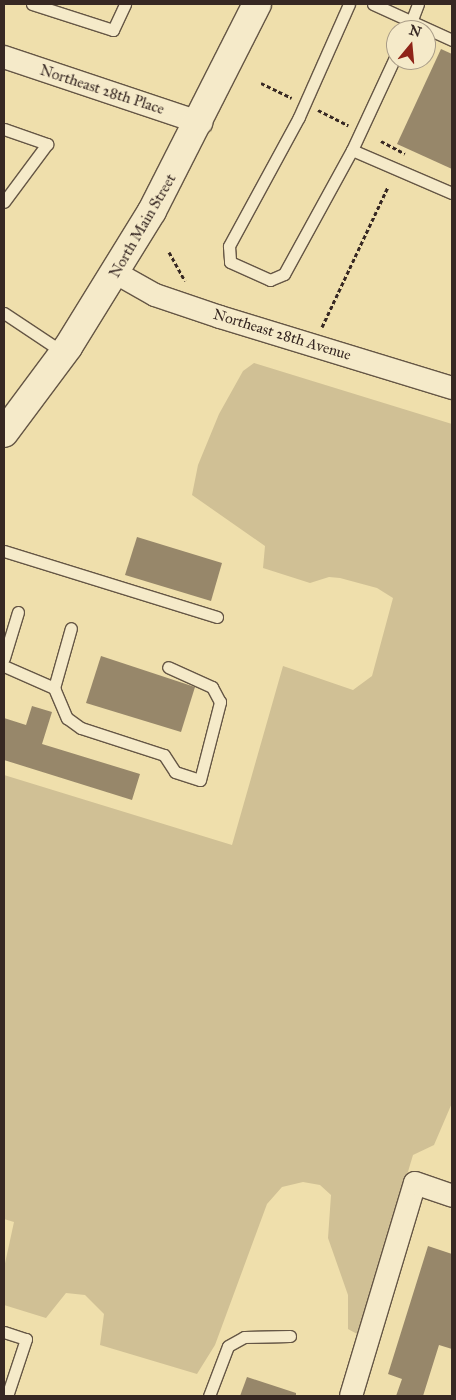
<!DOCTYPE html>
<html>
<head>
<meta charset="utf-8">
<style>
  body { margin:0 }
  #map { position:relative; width:456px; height:1400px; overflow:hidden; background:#efdfac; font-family:"IM FELL Great Primer",serif }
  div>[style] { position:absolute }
  .green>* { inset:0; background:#d0c095 }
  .building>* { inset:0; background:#97876a }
  .path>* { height:3px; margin-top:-1.5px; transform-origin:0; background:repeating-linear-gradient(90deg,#372823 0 4px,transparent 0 6.5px) }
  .roads { filter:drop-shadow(1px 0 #655645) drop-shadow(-1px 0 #655645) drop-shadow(0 1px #655645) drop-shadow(0 -1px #655645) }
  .service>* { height:11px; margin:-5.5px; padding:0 5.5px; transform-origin:5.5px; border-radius:5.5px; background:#f5eac9 }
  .minor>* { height:22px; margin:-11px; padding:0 11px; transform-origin:11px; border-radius:11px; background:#f5eac9 }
  .secondary>* { height:28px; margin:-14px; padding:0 14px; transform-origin:14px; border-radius:14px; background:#f5eac9 }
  span { translate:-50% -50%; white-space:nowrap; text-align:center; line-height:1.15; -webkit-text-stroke:4px #f5eac9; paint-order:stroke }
  .street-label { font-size:15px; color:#372823 }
  .frame { position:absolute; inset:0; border:5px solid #372823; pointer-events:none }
  .north { position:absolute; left:386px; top:20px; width:50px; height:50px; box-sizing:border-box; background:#f5eac9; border:1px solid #a99c87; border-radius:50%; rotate:17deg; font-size:14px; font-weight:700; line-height:20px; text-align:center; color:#372823 }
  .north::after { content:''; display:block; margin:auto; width:18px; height:22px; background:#8f2418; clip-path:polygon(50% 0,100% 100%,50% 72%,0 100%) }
</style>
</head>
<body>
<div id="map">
  <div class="green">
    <div style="clip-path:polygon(254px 363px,452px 424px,452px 1103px,434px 1145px,413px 1155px,359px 1335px,348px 1329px,348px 1295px,328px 1238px,331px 1195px,320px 1185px,303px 1182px,282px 1187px,267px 1204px,215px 1345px,197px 1374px,100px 1345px,104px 1314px,85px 1295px,66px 1293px,46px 1318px,4px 1305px,4px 1268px,14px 1222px,4px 1219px,4px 775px,232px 845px,283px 666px,353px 690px,372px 676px,393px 598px,377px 588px,340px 578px,329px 577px,310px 583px,263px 568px,265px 546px,192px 495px,198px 465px,219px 414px,243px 371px)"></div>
  </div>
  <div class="building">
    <div style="clip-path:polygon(441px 49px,452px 54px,452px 169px,397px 144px)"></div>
    <div style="clip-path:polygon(137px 537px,222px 563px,211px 601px,125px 575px)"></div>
    <div style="clip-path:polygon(101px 656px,195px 687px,181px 732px,86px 703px)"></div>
    <div style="clip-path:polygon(32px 706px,52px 712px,42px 744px,140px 774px,132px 800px,4px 760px,4px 718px,26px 725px)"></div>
    <div style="clip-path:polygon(428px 1246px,452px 1254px,452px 1349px,439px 1345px,423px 1396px,396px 1396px,402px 1379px,388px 1374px)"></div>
    <div style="clip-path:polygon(247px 1377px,296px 1393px,296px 1396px,240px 1396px)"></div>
  </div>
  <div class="path">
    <div style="left:261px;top:83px;width:34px;rotate:26deg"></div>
    <div style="left:318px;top:110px;width:34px;rotate:27deg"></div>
    <div style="left:381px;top:141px;width:27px;rotate:28deg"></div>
    <div style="left:169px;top:252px;width:33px;rotate:61deg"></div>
    <div style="left:322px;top:327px;width:155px;rotate:-64.8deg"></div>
  </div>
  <div class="roads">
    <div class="service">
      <div style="left:32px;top:4px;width:85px;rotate:17.8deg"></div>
      <div style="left:113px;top:30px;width:29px;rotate:-65deg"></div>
      <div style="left:349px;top:4px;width:124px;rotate:113.9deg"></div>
      <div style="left:299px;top:117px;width:147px;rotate:118.5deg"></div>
      <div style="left:229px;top:246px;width:16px;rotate:86deg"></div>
      <div style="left:230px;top:262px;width:44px;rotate:24.2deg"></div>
      <div style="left:270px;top:280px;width:15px;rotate:-23deg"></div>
      <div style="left:284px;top:274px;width:141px;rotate:-61.3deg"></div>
      <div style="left:352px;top:150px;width:105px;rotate:-65.1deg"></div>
      <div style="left:373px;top:4px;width:87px;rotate:24.5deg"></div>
      <div style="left:408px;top:30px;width:28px;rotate:-69deg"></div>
      <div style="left:4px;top:129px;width:46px;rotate:19.2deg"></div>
      <div style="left:47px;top:144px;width:72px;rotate:126.6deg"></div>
      <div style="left:352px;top:150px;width:109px;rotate:23.3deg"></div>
      <div style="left:4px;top:313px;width:72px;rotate:33.7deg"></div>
      <div style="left:4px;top:551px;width:223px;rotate:17.2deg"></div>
      <div style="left:4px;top:658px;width:48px;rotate:-73.1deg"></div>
      <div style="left:4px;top:666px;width:55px;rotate:23.7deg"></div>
      <div style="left:54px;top:688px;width:62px;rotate:-74.2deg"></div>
      <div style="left:54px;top:688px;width:33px;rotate:67deg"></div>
      <div style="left:67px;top:718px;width:17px;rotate:36deg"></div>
      <div style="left:81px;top:728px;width:87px;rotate:18deg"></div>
      <div style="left:164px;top:755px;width:20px;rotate:57deg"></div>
      <div style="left:175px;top:772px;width:26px;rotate:18deg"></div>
      <div style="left:200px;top:780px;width:81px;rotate:-75.6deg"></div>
      <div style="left:220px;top:702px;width:17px;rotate:-118deg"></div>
      <div style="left:212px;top:687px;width:48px;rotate:-155.6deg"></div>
      <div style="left:4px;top:1332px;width:23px;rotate:18deg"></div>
      <div style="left:26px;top:1339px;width:60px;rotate:108.4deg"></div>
      <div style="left:209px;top:1396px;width:53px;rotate:-69.2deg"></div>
      <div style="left:228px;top:1346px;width:18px;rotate:-29deg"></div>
      <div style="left:244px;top:1337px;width:46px;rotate:-1.2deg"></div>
    </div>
    <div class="minor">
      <div style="left:4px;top:57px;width:208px;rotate:18.5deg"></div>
      <div style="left:116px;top:273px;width:45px;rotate:29.4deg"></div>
      <div style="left:155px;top:295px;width:69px;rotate:18.7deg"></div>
      <div style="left:220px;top:317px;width:243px;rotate:17deg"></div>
      <div style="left:351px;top:1396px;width:222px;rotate:-73.3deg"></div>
      <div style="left:415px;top:1183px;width:39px;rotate:19deg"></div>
    </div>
    <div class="secondary">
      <div style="left:4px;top:433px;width:107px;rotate:-53.3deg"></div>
      <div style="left:68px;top:347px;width:160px;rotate:-58.3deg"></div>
      <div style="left:152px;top:211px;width:232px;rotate:-63.1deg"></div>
    </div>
  </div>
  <div class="street-label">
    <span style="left:102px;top:90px;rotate:18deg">Northeast 28th Place</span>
    <span style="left:143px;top:226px;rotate:-60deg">North Main Street</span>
    <span style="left:282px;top:335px;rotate:17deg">Northeast 28th Avenue</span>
  </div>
  <div class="frame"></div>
  <div class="north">N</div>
</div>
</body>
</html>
